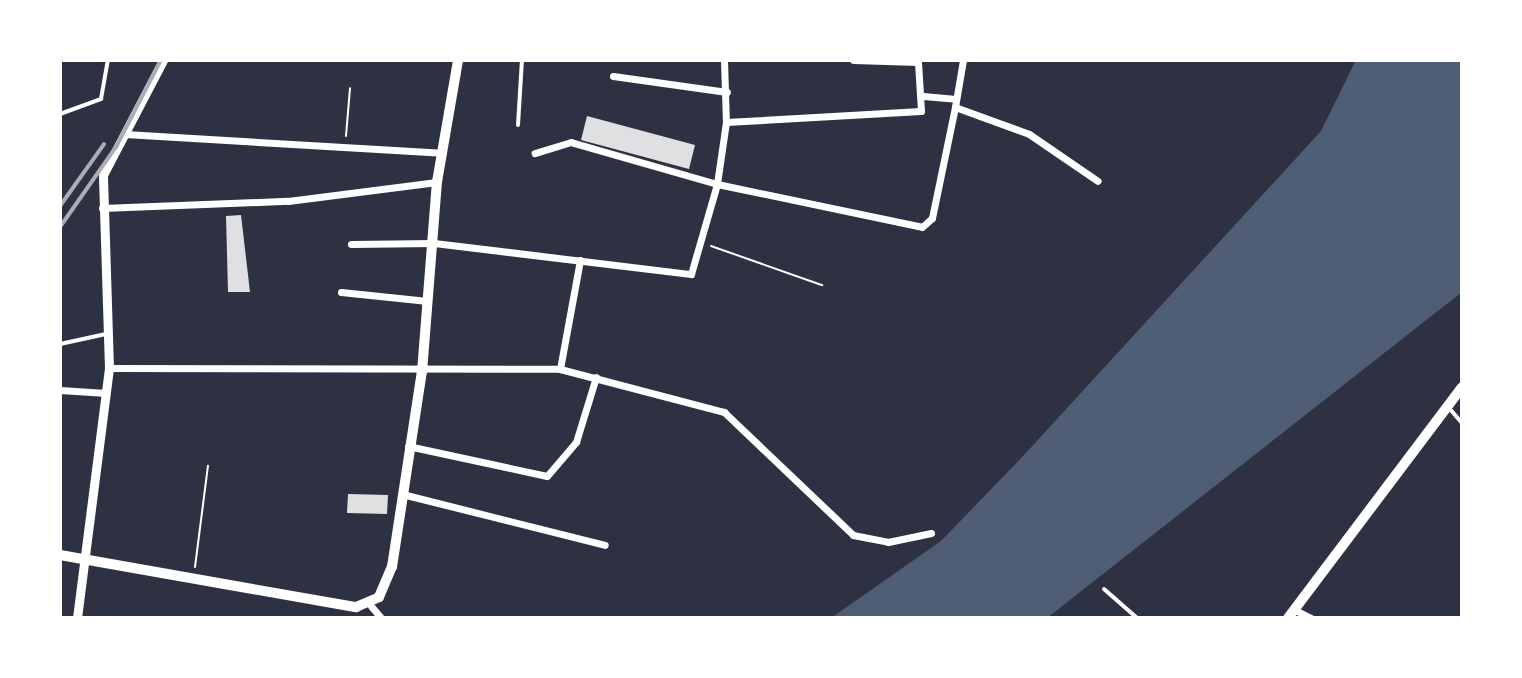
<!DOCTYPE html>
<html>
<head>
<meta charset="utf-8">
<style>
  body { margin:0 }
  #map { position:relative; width:1522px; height:678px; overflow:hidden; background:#2d3142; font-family:Jost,sans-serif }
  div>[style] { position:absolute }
  .water>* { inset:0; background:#4f5d75 }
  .building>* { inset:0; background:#e0e0e3 }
  .path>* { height:2px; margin:-1px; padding:0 1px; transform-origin:1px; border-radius:1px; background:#fff }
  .service>* { height:4px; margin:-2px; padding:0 2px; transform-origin:2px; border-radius:2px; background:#fff }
  .minor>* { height:7px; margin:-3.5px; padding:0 3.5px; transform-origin:3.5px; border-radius:3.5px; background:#fff }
  .tertiary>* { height:9px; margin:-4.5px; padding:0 4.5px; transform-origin:4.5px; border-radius:4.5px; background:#fff }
  .secondary>* { height:10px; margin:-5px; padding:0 5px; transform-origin:5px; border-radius:5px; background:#fff }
  .rail>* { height:4px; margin:-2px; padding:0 2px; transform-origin:2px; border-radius:2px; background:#abadb3 }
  span { translate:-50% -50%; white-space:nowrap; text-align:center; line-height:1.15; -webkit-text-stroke:8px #fff; paint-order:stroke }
  .frame { position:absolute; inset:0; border:62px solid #fff; pointer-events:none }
</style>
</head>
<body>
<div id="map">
  <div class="water">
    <div style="clip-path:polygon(1356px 60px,1462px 60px,1462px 292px,1047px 618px,831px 618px,941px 541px,1024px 455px,1321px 131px)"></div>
  </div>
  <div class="building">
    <div style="clip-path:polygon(587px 116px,695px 145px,689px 169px,581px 140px)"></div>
    <div style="clip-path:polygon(241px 215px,250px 292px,228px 292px,226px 216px)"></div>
    <div style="clip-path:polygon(348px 494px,388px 495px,387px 514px,347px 513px)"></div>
  </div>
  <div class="path">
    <div style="left:346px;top:136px;width:48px;rotate:-85.2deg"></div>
    <div style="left:711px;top:246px;width:118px;rotate:19.4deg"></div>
    <div style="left:195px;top:567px;width:102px;rotate:-82.7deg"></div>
  </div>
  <div class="service">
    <div style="left:60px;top:114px;width:44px;rotate:-20.1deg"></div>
    <div style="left:101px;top:99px;width:40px;rotate:-80deg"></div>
    <div style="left:518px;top:125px;width:65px;rotate:-86.5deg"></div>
    <div style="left:60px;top:344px;width:47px;rotate:-12.3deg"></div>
    <div style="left:1449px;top:408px;width:20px;rotate:49deg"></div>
    <div style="left:1104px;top:589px;width:44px;rotate:41.3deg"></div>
  </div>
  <div class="minor">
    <div style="left:724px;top:60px;width:62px;rotate:88.2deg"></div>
    <div style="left:726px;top:122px;width:63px;rotate:98.3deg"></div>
    <div style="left:717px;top:184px;width:209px;rotate:11.8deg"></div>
    <div style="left:922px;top:227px;width:13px;rotate:-42deg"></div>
    <div style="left:932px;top:218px;width:113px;rotate:-78.3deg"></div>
    <div style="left:955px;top:107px;width:79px;rotate:20deg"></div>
    <div style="left:1029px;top:134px;width:83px;rotate:34.3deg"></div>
    <div style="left:613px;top:76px;width:115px;rotate:8deg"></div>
    <div style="left:923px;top:96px;width:33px;rotate:5deg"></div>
    <div style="left:955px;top:107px;width:48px;rotate:-80.3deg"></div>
    <div style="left:726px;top:122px;width:195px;rotate:-3.2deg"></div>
    <div style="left:921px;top:111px;width:49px;rotate:-93.5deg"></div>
    <div style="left:918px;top:62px;width:65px;rotate:-178.2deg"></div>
    <div style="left:125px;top:134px;width:317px;rotate:3.4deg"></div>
    <div style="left:102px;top:208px;width:186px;rotate:-2.2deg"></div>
    <div style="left:288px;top:201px;width:150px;rotate:-7.3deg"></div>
    <div style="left:351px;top:244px;width:83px;rotate:-0.7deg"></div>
    <div style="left:434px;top:243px;width:259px;rotate:6.9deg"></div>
    <div style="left:691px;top:274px;width:94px;rotate:-73.9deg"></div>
    <div style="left:717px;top:184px;width:152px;rotate:-164deg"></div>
    <div style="left:571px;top:142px;width:38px;rotate:163deg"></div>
    <div style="left:580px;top:260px;width:111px;rotate:100.4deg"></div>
    <div style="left:560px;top:369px;width:170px;rotate:14.7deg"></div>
    <div style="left:724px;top:412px;width:178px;rotate:43.6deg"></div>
    <div style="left:853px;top:535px;width:36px;rotate:11deg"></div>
    <div style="left:888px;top:542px;width:44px;rotate:-11.8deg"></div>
    <div style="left:341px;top:292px;width:87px;rotate:5.9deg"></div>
    <div style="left:109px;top:368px;width:451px;rotate:0.1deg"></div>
    <div style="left:60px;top:390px;width:46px;rotate:3.7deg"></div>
    <div style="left:408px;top:446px;width:142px;rotate:12.2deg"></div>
    <div style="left:547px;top:476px;width:45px;rotate:-49.5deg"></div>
    <div style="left:576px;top:442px;width:68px;rotate:-72.9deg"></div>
    <div style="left:402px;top:494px;width:209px;rotate:14.1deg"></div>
    <div style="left:371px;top:606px;width:16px;rotate:50deg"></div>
    <div style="left:1295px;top:610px;width:18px;rotate:27deg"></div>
  </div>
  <div class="tertiary">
    <div style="left:77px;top:618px;width:252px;rotate:-82.7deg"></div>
    <div style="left:109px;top:368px;width:193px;rotate:-91.8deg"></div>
    <div style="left:103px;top:175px;width:130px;rotate:-62.4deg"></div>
  </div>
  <div class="secondary">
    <div style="left:60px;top:555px;width:301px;rotate:10deg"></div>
    <div style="left:356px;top:607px;width:25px;rotate:-23deg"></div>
    <div style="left:379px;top:597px;width:33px;rotate:-67deg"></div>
    <div style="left:392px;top:567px;width:197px;rotate:-81.3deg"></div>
    <div style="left:422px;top:372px;width:191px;rotate:-85.5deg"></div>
    <div style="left:437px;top:182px;width:124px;rotate:-80.2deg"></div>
    <div style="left:1288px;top:618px;width:289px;rotate:-53deg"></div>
  </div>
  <div class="rail">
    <div style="left:60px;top:206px;width:76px;rotate:-54.6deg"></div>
    <div style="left:60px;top:227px;width:98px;rotate:-55deg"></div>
    <div style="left:116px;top:147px;width:98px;rotate:-62.7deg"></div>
  </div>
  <div class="frame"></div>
</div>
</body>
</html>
